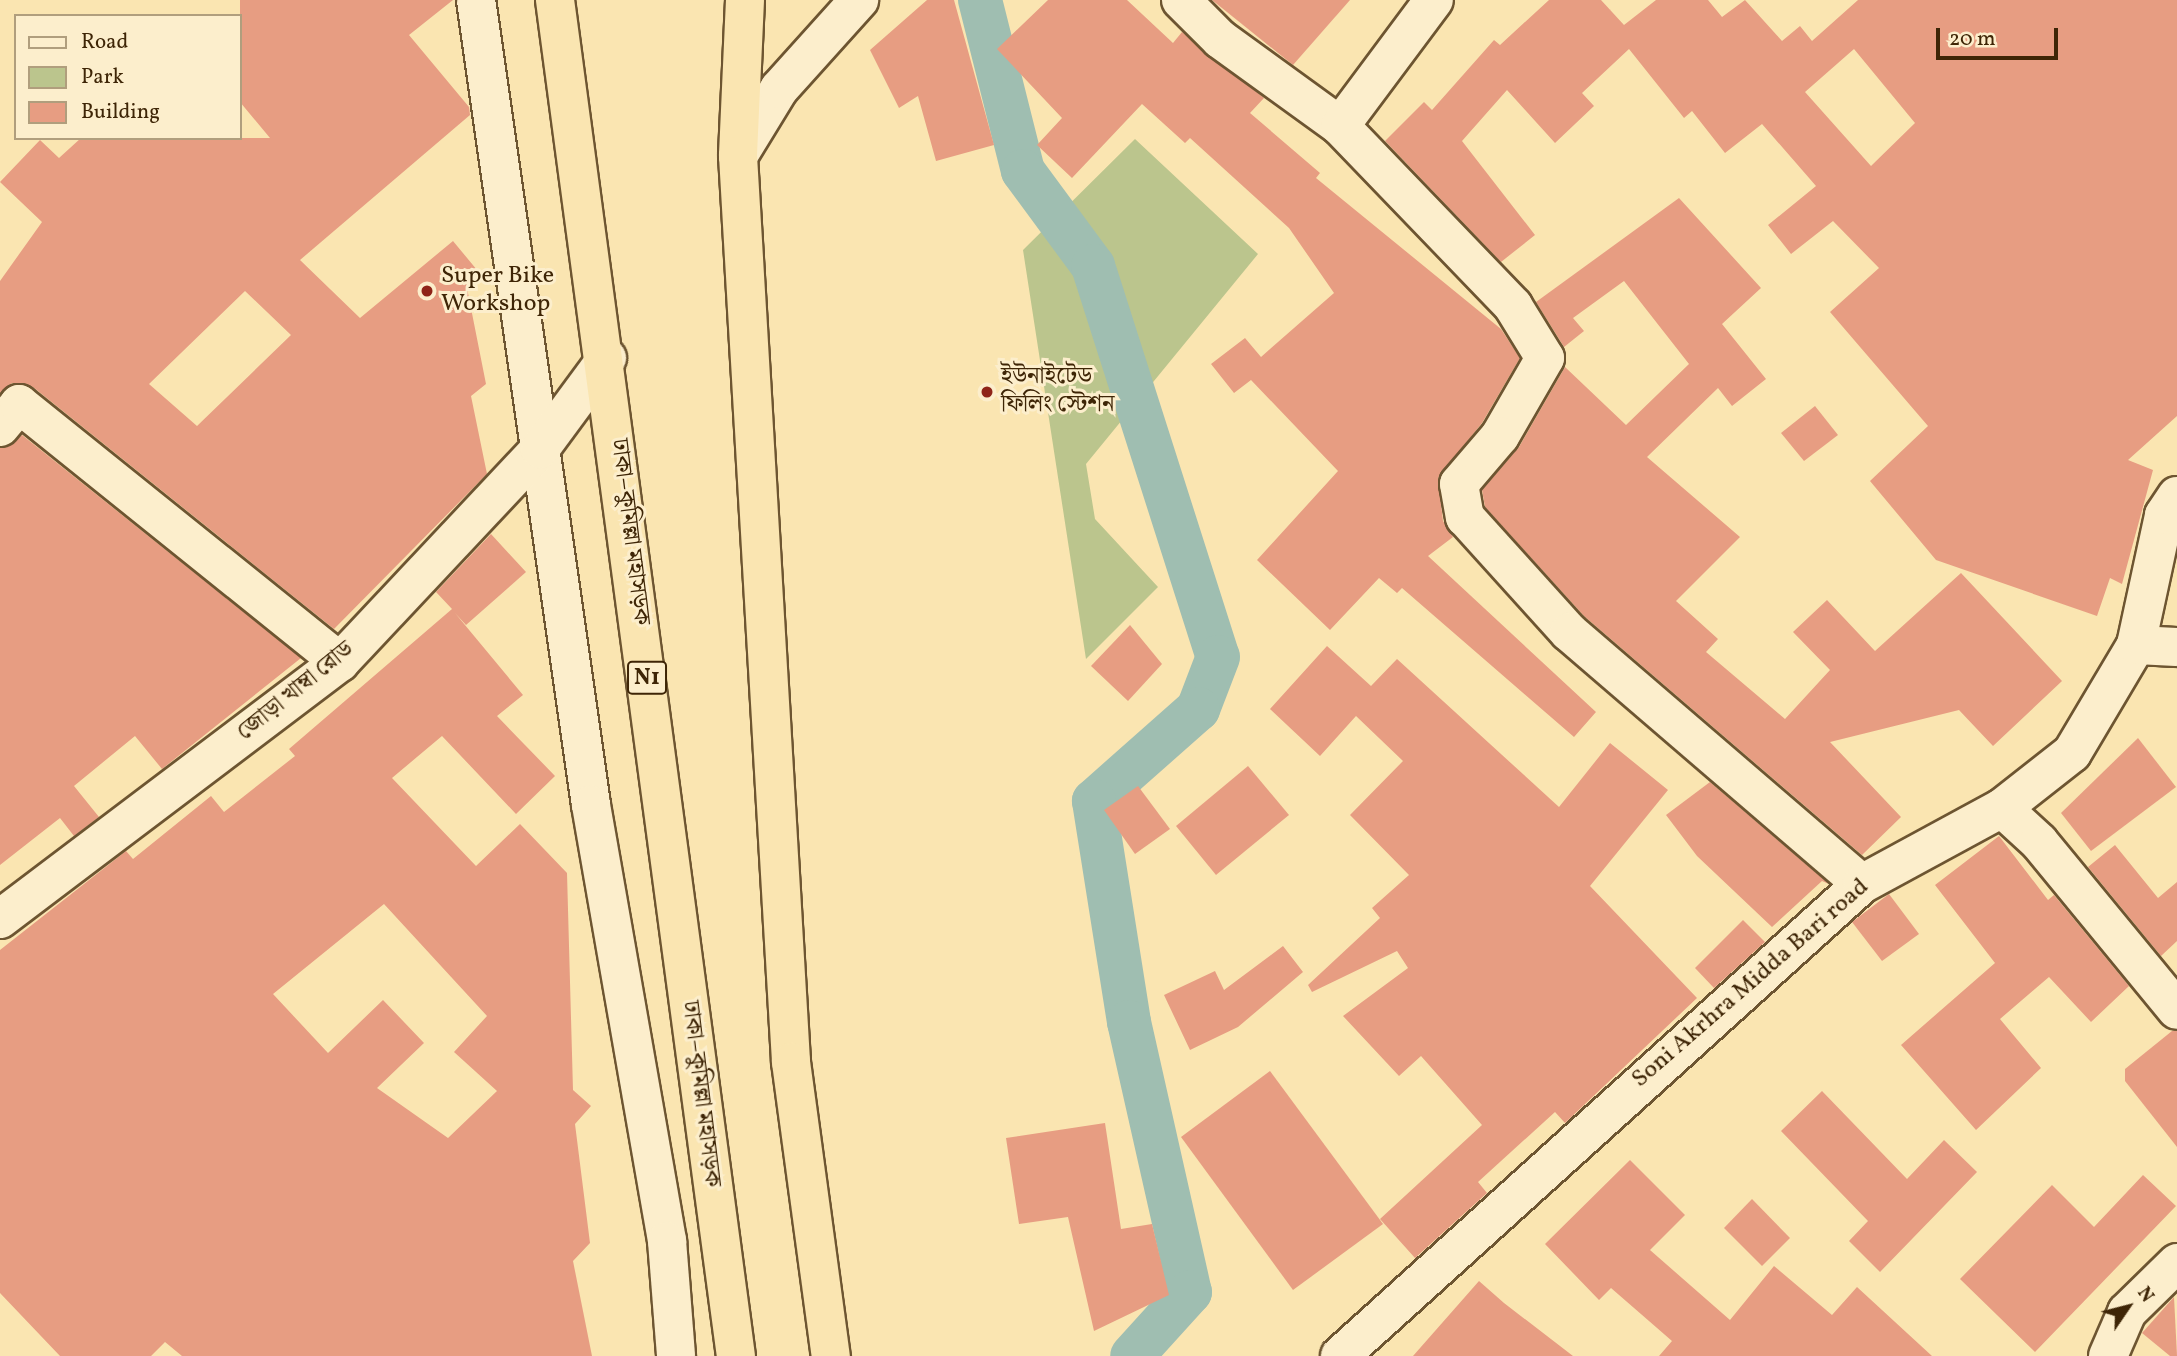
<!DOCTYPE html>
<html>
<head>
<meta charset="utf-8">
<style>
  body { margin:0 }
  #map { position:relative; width:2177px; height:1356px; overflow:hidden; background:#fae5b1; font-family:Vollkorn,"Noto Serif Bengali",serif }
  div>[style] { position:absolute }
  .green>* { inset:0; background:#bbc58d }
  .canal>* { height:44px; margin:-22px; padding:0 22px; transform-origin:22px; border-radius:22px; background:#9fbeb1 }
  .building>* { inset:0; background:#e79d82 }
  .roads { filter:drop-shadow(2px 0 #6d5531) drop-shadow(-2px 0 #6d5531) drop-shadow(0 2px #6d5531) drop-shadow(0 -2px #6d5531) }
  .minor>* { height:38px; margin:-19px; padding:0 19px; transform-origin:19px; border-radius:19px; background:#fceecc }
  .trunk>* { height:38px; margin:-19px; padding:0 19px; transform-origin:19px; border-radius:19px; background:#fae5b1 }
  .dots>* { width:19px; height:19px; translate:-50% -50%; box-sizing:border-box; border:4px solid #fceecc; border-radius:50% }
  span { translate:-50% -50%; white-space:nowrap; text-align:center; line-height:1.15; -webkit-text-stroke:6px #fceecc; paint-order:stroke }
  .shield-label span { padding:2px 5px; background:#fceecc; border:2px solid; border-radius:5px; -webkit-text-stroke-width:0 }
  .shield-label { font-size:23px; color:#3e2506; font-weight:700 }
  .poi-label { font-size:24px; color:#3e2506 }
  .left { translate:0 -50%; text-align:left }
  .street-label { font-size:24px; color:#3e2506 }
  .legend { position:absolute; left:14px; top:14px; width:228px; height:126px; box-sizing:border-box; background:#fceecc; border:2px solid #b09e7d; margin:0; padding:9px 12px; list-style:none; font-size:21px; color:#3e2506 }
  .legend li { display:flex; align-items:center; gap:14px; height:35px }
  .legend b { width:35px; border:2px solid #b09e7d }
  .north { position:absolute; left:2093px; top:1272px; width:70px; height:70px; -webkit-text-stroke:5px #fceecc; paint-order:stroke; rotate:55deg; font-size:19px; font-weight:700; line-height:28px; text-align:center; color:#3e2506 }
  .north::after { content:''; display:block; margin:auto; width:24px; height:32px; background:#3e2506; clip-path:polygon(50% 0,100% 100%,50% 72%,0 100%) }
  .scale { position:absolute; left:1936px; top:28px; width:122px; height:32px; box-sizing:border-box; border:4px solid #3e2506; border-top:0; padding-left:9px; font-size:21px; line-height:24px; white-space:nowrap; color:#3e2506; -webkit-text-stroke:5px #fceecc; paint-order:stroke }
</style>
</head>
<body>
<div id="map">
  <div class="green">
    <div style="clip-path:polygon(1135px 139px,1258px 254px,1086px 464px,1095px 519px,1158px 587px,1086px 659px,1023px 250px)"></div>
  </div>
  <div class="canal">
    <div style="left:980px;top:0;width:176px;rotate:75.9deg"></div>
    <div style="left:1023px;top:171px;width:118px;rotate:53.6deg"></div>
    <div style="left:1093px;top:266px;width:410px;rotate:72.3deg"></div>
    <div style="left:1218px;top:657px;width:56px;rotate:111deg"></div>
    <div style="left:1198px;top:709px;width:139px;rotate:138.5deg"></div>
    <div style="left:1094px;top:801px;width:224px;rotate:81deg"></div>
    <div style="left:1129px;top:1022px;width:277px;rotate:77.3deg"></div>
    <div style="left:1190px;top:1292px;width:86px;rotate:132.2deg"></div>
  </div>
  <div class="building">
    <div style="clip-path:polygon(evenodd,240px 0,453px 0,409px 35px,469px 107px,470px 115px,300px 260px,360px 318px,453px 241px,482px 276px,467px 288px,486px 384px,471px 396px,487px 474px,334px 629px,33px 387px,12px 383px,0 393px,0 281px,42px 222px,0 182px,40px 140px,59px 158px,81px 138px,270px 138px,240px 102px,240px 0,245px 291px,291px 335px,197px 426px,149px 384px,245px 291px)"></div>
    <div style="clip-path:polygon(927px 0,954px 0,994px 145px,936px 161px,918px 96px,899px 108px,870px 50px)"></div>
    <div style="clip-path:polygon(1048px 0,1127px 0,1173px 43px,1182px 32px,1264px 98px,1250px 113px,1320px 173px,1316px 178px,1501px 329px,1520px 358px,1482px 423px,1438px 478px,1443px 521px,1453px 537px,1428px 556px,1596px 712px,1574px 737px,1402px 588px,1397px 593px,1379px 578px,1330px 630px,1257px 560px,1338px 471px,1251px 380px,1234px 393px,1211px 364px,1245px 338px,1261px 357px,1334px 293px,1289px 228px,1190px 138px,1185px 143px,1142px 104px,1072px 178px,1037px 145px,1062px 118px,997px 49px)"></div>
    <div style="clip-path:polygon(1212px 0,1350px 0,1293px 65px)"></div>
    <div style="clip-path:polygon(evenodd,1549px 0,1601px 0,1624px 25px,1656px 0,1708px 0,1722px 17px,1745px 0,1782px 41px,1800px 26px,1812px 41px,1858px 0,2177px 0,2177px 416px,2128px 460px,2153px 470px,2122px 584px,2110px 578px,2097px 616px,1936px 560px,1870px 481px,1928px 426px,1830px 312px,1879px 268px,1833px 221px,1791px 254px,1768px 225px,1816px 186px,1762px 124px,1725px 153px,1692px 111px,1684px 118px,1629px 49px,1582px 93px,1594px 106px,1555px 143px,1507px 90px,1462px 141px,1535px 235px,1501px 262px,1385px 141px,1424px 102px,1432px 110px,1494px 40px,1500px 45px,1549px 0,1854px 49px,1915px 123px,1871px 166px,1805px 92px,1854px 49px)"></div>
    <div style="clip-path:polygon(1679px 198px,1761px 288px,1722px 324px,1766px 379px,1732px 406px,1718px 388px,1647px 457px,1740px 537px,1676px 601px,1718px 639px,1706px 652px,1785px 719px,1830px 670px,1793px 632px,1827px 600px,1875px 651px,1961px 573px,2062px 681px,1993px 746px,1959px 710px,1830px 742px,1901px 817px,1862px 855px,1584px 616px,1485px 507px,1482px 490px,1519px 447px,1565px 367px,1626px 425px,1689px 364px,1624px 281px,1573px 318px,1584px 331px,1564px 347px,1536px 302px)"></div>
    <div style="clip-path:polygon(1815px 406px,1838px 435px,1804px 461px,1781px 433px)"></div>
    <div style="clip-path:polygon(22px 435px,301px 658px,162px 769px,135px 736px,74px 786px,99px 817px,74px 836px,60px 818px,0 865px,0 448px)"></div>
    <div style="clip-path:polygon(evenodd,491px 534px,526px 572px,466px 625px,455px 613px,523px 695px,497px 716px,555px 776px,516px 814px,442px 736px,392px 778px,476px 866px,520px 824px,567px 873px,573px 1090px,591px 1106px,575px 1124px,590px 1243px,573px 1261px,592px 1356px,182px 1356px,165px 1342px,151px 1356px,60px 1356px,0 1293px,0 950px,126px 851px,133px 859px,211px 796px,224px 812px,295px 756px,289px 749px,452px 609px,436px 592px,491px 534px,384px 904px,487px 1016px,454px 1052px,497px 1091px,448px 1138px,377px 1088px,424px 1043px,383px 1000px,328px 1053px,273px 994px,384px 904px)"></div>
    <div style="clip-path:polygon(1130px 625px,1162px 664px,1128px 701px,1091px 666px)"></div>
    <div style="clip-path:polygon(1327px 646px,1371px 686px,1397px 659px,1559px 807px,1610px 743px,1668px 790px,1590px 886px,1697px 998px,1565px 1123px,1555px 1112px,1478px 1182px,1487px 1193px,1415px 1258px,1380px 1219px,1482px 1125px,1421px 1056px,1399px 1076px,1343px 1016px,1408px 968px,1397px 951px,1312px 992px,1308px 985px,1380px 918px,1372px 908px,1409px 875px,1350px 815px,1403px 761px,1356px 716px,1320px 756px,1270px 709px)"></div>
    <div style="clip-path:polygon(2138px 738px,2176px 787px,2091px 851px,2061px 813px)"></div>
    <div style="clip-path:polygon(1248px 766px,1289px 815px,1216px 875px,1176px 826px)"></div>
    <div style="clip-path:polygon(1710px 782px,1829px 884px,1822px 881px,1772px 927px,1697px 856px,1666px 815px)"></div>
    <div style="clip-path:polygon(1138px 786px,1170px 829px,1135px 854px,1104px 810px)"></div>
    <div style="clip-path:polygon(1999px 836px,2048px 900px,2054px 895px,2129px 986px,2091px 1022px,2049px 977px,2000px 1019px,2041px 1068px,1976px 1130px,1901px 1045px,1995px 963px,1935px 885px)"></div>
    <div style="clip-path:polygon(2115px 845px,2158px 898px,2177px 882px,2177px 941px,2161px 956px,2088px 867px)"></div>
    <div style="clip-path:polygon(1889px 894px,1919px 934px,1882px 961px,1852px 922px)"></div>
    <div style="clip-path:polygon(1743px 920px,1765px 942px,1714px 988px,1695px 968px)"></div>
    <div style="clip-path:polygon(1283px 946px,1303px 972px,1238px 1027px,1190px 1050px,1164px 995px,1215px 971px,1224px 990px)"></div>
    <div style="clip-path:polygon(2172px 1031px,2177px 1031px,2177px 1147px,2125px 1081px,2125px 1069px)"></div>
    <div style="clip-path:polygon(1270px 1071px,1383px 1224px,1293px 1290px,1181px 1137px)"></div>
    <div style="clip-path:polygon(1822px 1091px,1907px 1179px,1944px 1140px,1977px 1172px,1880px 1272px,1849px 1241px,1868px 1221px,1781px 1131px)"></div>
    <div style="clip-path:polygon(1105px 1123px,1121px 1229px,1152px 1224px,1169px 1295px,1094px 1331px,1068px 1217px,1019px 1224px,1006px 1138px)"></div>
    <div style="clip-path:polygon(1630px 1160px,1685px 1215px,1650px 1250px,1730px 1320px,1774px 1266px,1832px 1315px,1857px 1287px,1932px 1356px,1659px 1356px,1672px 1341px,1611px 1288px,1599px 1300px,1545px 1244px)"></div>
    <div style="clip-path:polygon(2143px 1175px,2176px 1206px,2035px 1352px,1960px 1279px,2052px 1185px,2094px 1227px)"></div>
    <div style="clip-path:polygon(1752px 1199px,1790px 1238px,1762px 1266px,1724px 1228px)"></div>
    <div style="clip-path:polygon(1479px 1281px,1504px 1303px,1573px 1356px,1413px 1356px)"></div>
    <div style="clip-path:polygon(2174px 1297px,2177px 1356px,2170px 1356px,2142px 1333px)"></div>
  </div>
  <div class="roads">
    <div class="minor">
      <div style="left:476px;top:0;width:813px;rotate:81.87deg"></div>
      <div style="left:591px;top:805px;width:443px;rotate:80.1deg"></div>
      <div style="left:667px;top:1241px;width:115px;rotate:85.5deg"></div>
      <div style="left:1181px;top:0;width:55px;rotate:45deg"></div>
      <div style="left:1220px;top:39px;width:148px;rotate:35.9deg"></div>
      <div style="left:1340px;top:126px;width:250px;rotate:46.1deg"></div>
      <div style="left:1513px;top:306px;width:61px;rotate:58.4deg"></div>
      <div style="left:1545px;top:358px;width:90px;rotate:120deg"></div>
      <div style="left:1500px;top:436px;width:63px;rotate:130.5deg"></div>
      <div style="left:1459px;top:484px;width:34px;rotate:80deg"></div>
      <div style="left:1465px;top:517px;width:155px;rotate:47.9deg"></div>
      <div style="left:1569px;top:632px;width:386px;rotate:40.7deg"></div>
      <div style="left:1340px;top:126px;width:157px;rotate:-53.3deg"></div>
      <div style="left:738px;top:156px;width:79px;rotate:-58.5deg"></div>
      <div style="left:779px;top:89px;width:120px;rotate:-48deg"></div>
      <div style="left:0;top:427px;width:30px;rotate:-50deg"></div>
      <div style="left:19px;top:404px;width:412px;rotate:38.8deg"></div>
      <div style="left:2136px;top:645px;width:41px;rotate:2.8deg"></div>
      <div style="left:2002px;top:808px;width:50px;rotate:42.6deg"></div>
      <div style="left:2039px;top:842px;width:217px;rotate:50.6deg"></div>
      <div style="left:0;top:919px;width:426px;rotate:-37.1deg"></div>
      <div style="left:340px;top:662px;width:292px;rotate:-46.8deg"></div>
      <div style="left:540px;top:449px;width:113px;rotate:-53.6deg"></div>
      <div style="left:1340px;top:1356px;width:704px;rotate:-42.12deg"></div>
      <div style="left:1862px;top:884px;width:159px;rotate:-28.5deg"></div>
      <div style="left:2002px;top:808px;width:89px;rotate:-38.2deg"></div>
      <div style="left:2072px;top:753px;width:126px;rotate:-59.3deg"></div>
      <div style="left:2136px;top:645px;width:133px;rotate:-77.8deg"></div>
      <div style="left:2164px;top:515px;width:23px;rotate:-56deg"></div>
      <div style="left:2108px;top:1356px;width:48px;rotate:-66.6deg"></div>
      <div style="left:2127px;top:1312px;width:70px;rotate:-44.4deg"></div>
    </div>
    <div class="trunk">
      <div style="left:555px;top:0;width:1368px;rotate:82.4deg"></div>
      <div style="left:745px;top:0;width:156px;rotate:92.6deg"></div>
      <div style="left:738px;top:156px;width:908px;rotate:86.65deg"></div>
      <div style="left:791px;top:1062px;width:297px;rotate:82.3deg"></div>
    </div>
  </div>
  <div class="dots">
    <div style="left:427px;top:291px;background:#8f2418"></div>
    <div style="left:987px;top:392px;background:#8f2418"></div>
  </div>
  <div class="shield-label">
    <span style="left:647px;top:678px">N1</span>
  </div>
  <div class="poi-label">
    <span class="left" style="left:441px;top:291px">Super Bike<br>Workshop</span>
    <span class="left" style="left:1001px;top:392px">ইউনাইটেড<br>ফিলিং স্টেশন</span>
  </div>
  <div class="street-label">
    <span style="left:629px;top:532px;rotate:83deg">ঢাকা–কুমিল্লা মহাসড়ক</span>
    <span style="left:296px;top:692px;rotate:-39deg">জোড়া খাম্বা রোড</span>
    <span style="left:1751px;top:984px;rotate:-41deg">Soni Akrhra Midda Bari road</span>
    <span style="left:700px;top:1094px;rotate:83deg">ঢাকা–কুমিল্লা মহাসড়ক</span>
  </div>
  <ul class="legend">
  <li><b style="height:9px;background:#fceecc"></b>Road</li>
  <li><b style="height:19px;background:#bbc58d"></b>Park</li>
  <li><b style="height:19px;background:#e79d82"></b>Building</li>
  </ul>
  <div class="north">N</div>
  <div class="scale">20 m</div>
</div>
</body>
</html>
